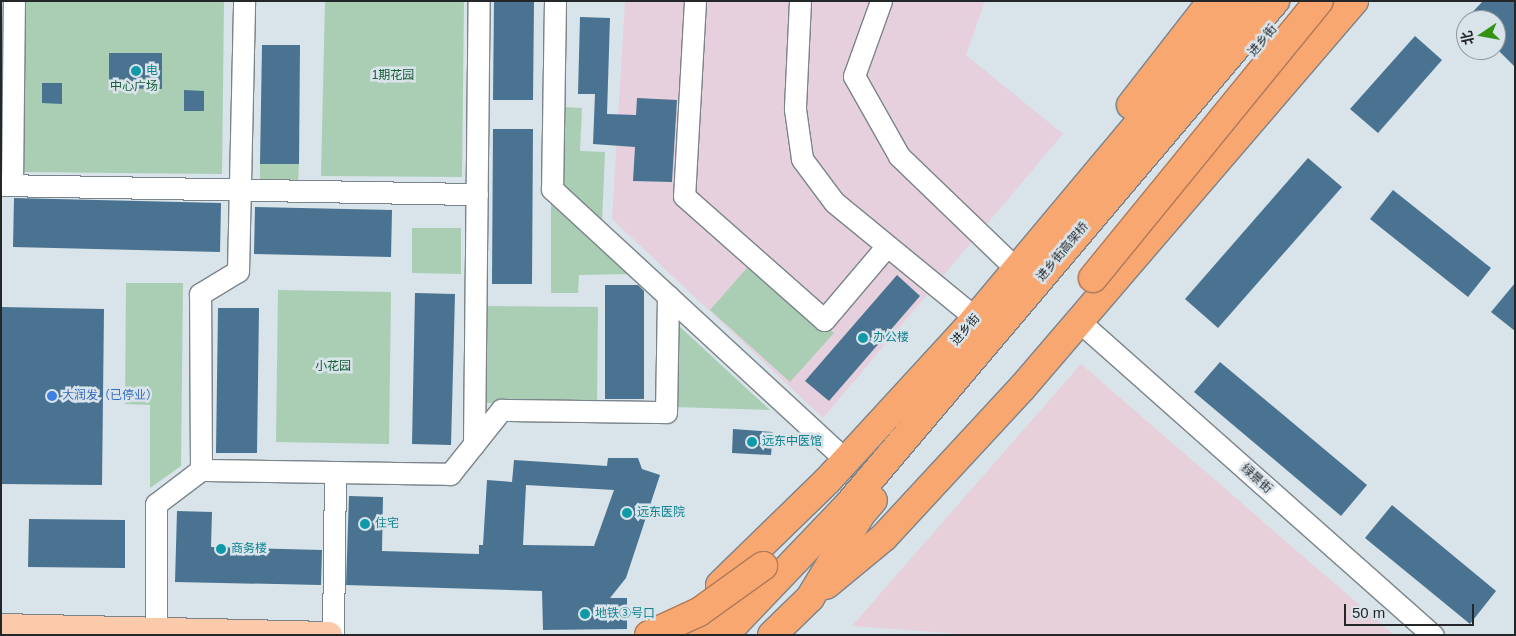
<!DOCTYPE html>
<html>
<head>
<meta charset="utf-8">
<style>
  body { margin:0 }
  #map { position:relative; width:1516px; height:636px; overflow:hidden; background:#d9e3ea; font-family:Arial,"Noto Sans SC",sans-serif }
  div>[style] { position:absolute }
  .commercial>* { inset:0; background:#e8d0da }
  .industrial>* { inset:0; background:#e6d0de }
  .green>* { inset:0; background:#a9ceb4 }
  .building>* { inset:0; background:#497391 }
  .roads { filter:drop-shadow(1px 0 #7b848a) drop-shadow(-1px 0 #7b848a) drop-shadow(0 1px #7b848a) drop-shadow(0 -1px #7b848a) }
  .minor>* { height:21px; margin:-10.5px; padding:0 10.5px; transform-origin:10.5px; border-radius:10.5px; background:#fff }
  .major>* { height:26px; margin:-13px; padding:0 13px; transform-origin:13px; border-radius:13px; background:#fbcaaa }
  .highway>* { height:28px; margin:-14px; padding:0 14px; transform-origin:14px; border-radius:14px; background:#f9a771 }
  .bridges { filter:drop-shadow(1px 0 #ae7a58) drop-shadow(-1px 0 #ae7a58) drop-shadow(0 1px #ae7a58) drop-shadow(0 -1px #ae7a58) }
  .highway-bridge>* { height:28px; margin:-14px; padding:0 14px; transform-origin:14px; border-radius:14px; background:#f9a771 }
  .dots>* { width:14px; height:14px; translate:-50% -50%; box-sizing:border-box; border:2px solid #d9e3ea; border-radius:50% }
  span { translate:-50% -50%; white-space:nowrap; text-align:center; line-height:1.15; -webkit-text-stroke:5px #d9e3ea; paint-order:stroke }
  .street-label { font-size:12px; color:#232729 }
  .culture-label { font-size:12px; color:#0d838f }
  .left { translate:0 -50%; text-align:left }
  .park-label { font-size:12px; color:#155e36 }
  .shop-label { font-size:12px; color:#366cbe }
  .frame { position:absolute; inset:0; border:2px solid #232729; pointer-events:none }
  .north { position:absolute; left:1456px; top:10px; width:50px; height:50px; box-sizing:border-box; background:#d9e3ea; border:1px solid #90989d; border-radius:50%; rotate:258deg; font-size:14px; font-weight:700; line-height:20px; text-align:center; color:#232729 }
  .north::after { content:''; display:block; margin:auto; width:18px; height:22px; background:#329312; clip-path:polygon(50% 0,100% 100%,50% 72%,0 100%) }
  .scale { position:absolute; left:1344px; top:604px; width:130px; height:22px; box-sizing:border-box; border:2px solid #232729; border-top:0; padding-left:6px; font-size:15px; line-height:18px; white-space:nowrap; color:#232729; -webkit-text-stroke:4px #d9e3ea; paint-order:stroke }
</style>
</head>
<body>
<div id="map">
  <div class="commercial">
    <div style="clip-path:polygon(1081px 364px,1394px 635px,974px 635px,852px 626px)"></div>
  </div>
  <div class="industrial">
    <div style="clip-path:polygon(625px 1px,985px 1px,966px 55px,1063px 134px,823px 418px,612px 219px)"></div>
  </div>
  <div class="green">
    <div style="clip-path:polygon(21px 1px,224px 1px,222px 174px,19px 172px)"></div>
    <div style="clip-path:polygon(325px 1px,464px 1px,462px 177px,321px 176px)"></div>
    <div style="clip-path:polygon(563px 107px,582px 108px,580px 151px,605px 152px,602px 222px,560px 183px)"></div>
    <div style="clip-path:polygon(260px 164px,299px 164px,298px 185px,260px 184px)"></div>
    <div style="clip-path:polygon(551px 203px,630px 274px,579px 275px,578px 293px,551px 293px)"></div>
    <div style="clip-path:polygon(412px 228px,461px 228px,461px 274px,412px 273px)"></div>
    <div style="clip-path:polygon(753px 261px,834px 333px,790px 382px,710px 310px)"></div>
    <div style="clip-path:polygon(126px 283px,183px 283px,181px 466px,150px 488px,150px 405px,125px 404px)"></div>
    <div style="clip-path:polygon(278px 290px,391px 292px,389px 444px,276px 442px)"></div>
    <div style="clip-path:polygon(483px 306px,598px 307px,597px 403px,483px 403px)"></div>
    <div style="clip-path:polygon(678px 325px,770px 410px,675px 407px)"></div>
  </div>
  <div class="building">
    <div style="clip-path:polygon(494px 1px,534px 1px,533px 100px,493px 100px)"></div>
    <div style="clip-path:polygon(1483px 1px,1515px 1px,1515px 67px,1496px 48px,1496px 20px,1465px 20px)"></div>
    <div style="clip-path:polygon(580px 17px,610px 18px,607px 114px,636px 115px,637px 98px,677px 100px,672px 182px,633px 181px,635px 147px,593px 144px,595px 94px,578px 94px)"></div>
    <div style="clip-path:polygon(1415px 36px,1442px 60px,1378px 133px,1350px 109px)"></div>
    <div style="clip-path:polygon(262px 45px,300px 45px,299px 164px,260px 164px)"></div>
    <div style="clip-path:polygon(109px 53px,162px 53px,162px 89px,109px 88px)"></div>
    <div style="clip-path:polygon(42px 83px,62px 83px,62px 104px,42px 103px)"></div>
    <div style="clip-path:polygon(184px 90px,204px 91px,204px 111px,184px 111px)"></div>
    <div style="clip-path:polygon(493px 129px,533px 129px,532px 284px,492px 284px)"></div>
    <div style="clip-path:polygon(1308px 158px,1342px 187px,1218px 328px,1185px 299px)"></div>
    <div style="clip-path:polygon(1393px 190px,1491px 268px,1468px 297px,1370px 219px)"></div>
    <div style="clip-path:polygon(14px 198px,221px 203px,220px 252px,13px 247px)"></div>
    <div style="clip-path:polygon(255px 207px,392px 210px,391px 257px,254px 254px)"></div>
    <div style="clip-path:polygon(897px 275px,920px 296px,829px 401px,805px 381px)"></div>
    <div style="clip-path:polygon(1515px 283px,1515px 331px,1491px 312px)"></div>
    <div style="clip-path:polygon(605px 285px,638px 285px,644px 291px,644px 399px,605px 399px)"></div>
    <div style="clip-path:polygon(415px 293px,455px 294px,451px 445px,412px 444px)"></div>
    <div style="clip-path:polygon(1px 307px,104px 309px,102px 485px,1px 484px)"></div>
    <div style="clip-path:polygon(218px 308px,259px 308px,257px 453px,216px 453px)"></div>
    <div style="clip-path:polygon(1220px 362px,1367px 485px,1341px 516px,1194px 392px)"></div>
    <div style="clip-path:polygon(733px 429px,773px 432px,771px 455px,732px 453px)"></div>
    <div style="clip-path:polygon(evenodd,608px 458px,638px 458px,642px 469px,660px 475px,626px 578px,610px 598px,627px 598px,627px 629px,543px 630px,542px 591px,346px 585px,349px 496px,383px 497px,382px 551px,479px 554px,479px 545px,483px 545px,487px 480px,512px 482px,514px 460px,607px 466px,608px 458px,526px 485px,614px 490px,594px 546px,523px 545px,526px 485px)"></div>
    <div style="clip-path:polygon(1392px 505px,1496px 591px,1470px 624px,1365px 538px)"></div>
    <div style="clip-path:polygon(177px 511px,212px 512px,211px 547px,322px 550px,321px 585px,175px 582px)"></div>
    <div style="clip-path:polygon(29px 519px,125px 520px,125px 568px,28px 567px)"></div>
  </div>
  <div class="roads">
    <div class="minor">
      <div style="left:555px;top:1px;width:188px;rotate:90.9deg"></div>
      <div style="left:552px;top:189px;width:386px;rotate:42.7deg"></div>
      <div style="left:695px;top:1px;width:195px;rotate:93.2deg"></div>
      <div style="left:684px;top:196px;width:187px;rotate:41.5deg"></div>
      <div style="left:824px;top:320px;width:96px;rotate:-49.7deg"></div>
      <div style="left:800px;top:1px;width:108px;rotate:92.7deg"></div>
      <div style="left:795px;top:109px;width:50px;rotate:82deg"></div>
      <div style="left:802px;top:159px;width:54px;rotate:53.3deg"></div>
      <div style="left:834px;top:202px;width:171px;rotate:39.3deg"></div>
      <div style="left:881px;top:1px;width:80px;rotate:109.8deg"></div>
      <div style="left:854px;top:76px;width:92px;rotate:60.6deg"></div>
      <div style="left:899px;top:156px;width:153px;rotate:43.9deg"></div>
      <div style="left:1px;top:185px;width:476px;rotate:1.1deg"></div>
      <div style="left:12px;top:185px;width:184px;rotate:-89.4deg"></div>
      <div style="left:1080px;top:322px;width:472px;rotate:41.6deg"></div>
      <div style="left:474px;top:444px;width:443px;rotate:-89.4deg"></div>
      <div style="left:201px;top:470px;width:249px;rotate:0.9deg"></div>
      <div style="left:450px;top:474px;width:82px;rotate:-51.4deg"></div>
      <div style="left:501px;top:410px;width:165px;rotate:0.7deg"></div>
      <div style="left:666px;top:412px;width:116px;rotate:-89deg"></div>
      <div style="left:156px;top:628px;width:124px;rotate:-90deg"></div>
      <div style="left:156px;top:504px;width:56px;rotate:-37.1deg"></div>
      <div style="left:201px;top:470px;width:176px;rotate:-90.3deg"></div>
      <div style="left:200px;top:294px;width:44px;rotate:-31.2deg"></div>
      <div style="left:238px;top:271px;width:270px;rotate:-88.7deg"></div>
      <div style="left:333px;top:635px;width:163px;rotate:-89.3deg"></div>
    </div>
    <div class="major">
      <div style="left:1px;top:627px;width:328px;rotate:1.4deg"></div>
    </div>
    <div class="highway">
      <div style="left:1131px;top:105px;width:132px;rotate:-52.1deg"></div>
      <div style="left:720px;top:585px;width:149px;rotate:-44.2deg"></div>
      <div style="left:827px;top:481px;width:204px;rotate:-47.4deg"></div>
      <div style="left:965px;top:331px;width:430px;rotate:-50.1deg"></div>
      <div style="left:826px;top:585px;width:75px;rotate:-39.6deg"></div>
      <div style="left:884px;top:537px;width:203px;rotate:-47.2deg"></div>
      <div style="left:1022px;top:388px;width:510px;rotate:-49.37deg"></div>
      <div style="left:696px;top:635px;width:56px;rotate:-45.7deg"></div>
      <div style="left:724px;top:635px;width:182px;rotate:-46.3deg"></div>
      <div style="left:850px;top:503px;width:658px;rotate:-49.75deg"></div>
      <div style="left:772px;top:635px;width:53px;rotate:-44.2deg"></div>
      <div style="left:810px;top:598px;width:98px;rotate:-58.7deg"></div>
      <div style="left:861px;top:514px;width:18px;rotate:-49deg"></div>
    </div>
  </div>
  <div class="bridges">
    <div class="highway-bridge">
      <div style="left:1093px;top:278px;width:357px;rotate:-50.8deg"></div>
      <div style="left:649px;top:635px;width:55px;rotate:-24.7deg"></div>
      <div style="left:699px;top:612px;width:79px;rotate:-35.7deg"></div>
    </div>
  </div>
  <div class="dots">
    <div style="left:136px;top:71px;background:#0f9aa8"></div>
    <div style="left:863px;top:338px;background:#0f9aa8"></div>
    <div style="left:52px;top:396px;background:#3f7fe0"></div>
    <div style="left:752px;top:442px;background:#0f9aa8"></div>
    <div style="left:627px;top:513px;background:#0f9aa8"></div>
    <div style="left:365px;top:524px;background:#0f9aa8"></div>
    <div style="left:221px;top:549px;background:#0f9aa8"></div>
    <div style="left:585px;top:614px;background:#0f9aa8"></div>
  </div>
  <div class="street-label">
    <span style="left:1263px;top:41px;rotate:-50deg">进乡街</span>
    <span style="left:1063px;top:252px;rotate:-50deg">进乡街高架桥</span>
    <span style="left:966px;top:330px;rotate:-49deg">进乡街</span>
    <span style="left:1256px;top:479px;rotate:42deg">绿景街</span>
  </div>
  <div class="culture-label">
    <span class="left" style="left:146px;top:71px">电</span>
    <span class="left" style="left:873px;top:338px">办公楼</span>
    <span class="left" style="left:762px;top:442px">远东中医馆</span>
    <span class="left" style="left:637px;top:513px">远东医院</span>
    <span class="left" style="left:375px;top:524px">住宅</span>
    <span class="left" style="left:231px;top:549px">商务楼</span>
    <span class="left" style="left:595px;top:614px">地铁③号口</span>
  </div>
  <div class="park-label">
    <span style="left:393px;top:76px">1期花园</span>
    <span style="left:134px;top:87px">中心广场</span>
    <span style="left:333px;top:367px">小花园</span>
  </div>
  <div class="shop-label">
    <span class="left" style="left:62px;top:396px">大润发（已停业）</span>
  </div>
  <div class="frame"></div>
  <div class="north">北</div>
  <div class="scale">50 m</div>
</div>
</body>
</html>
